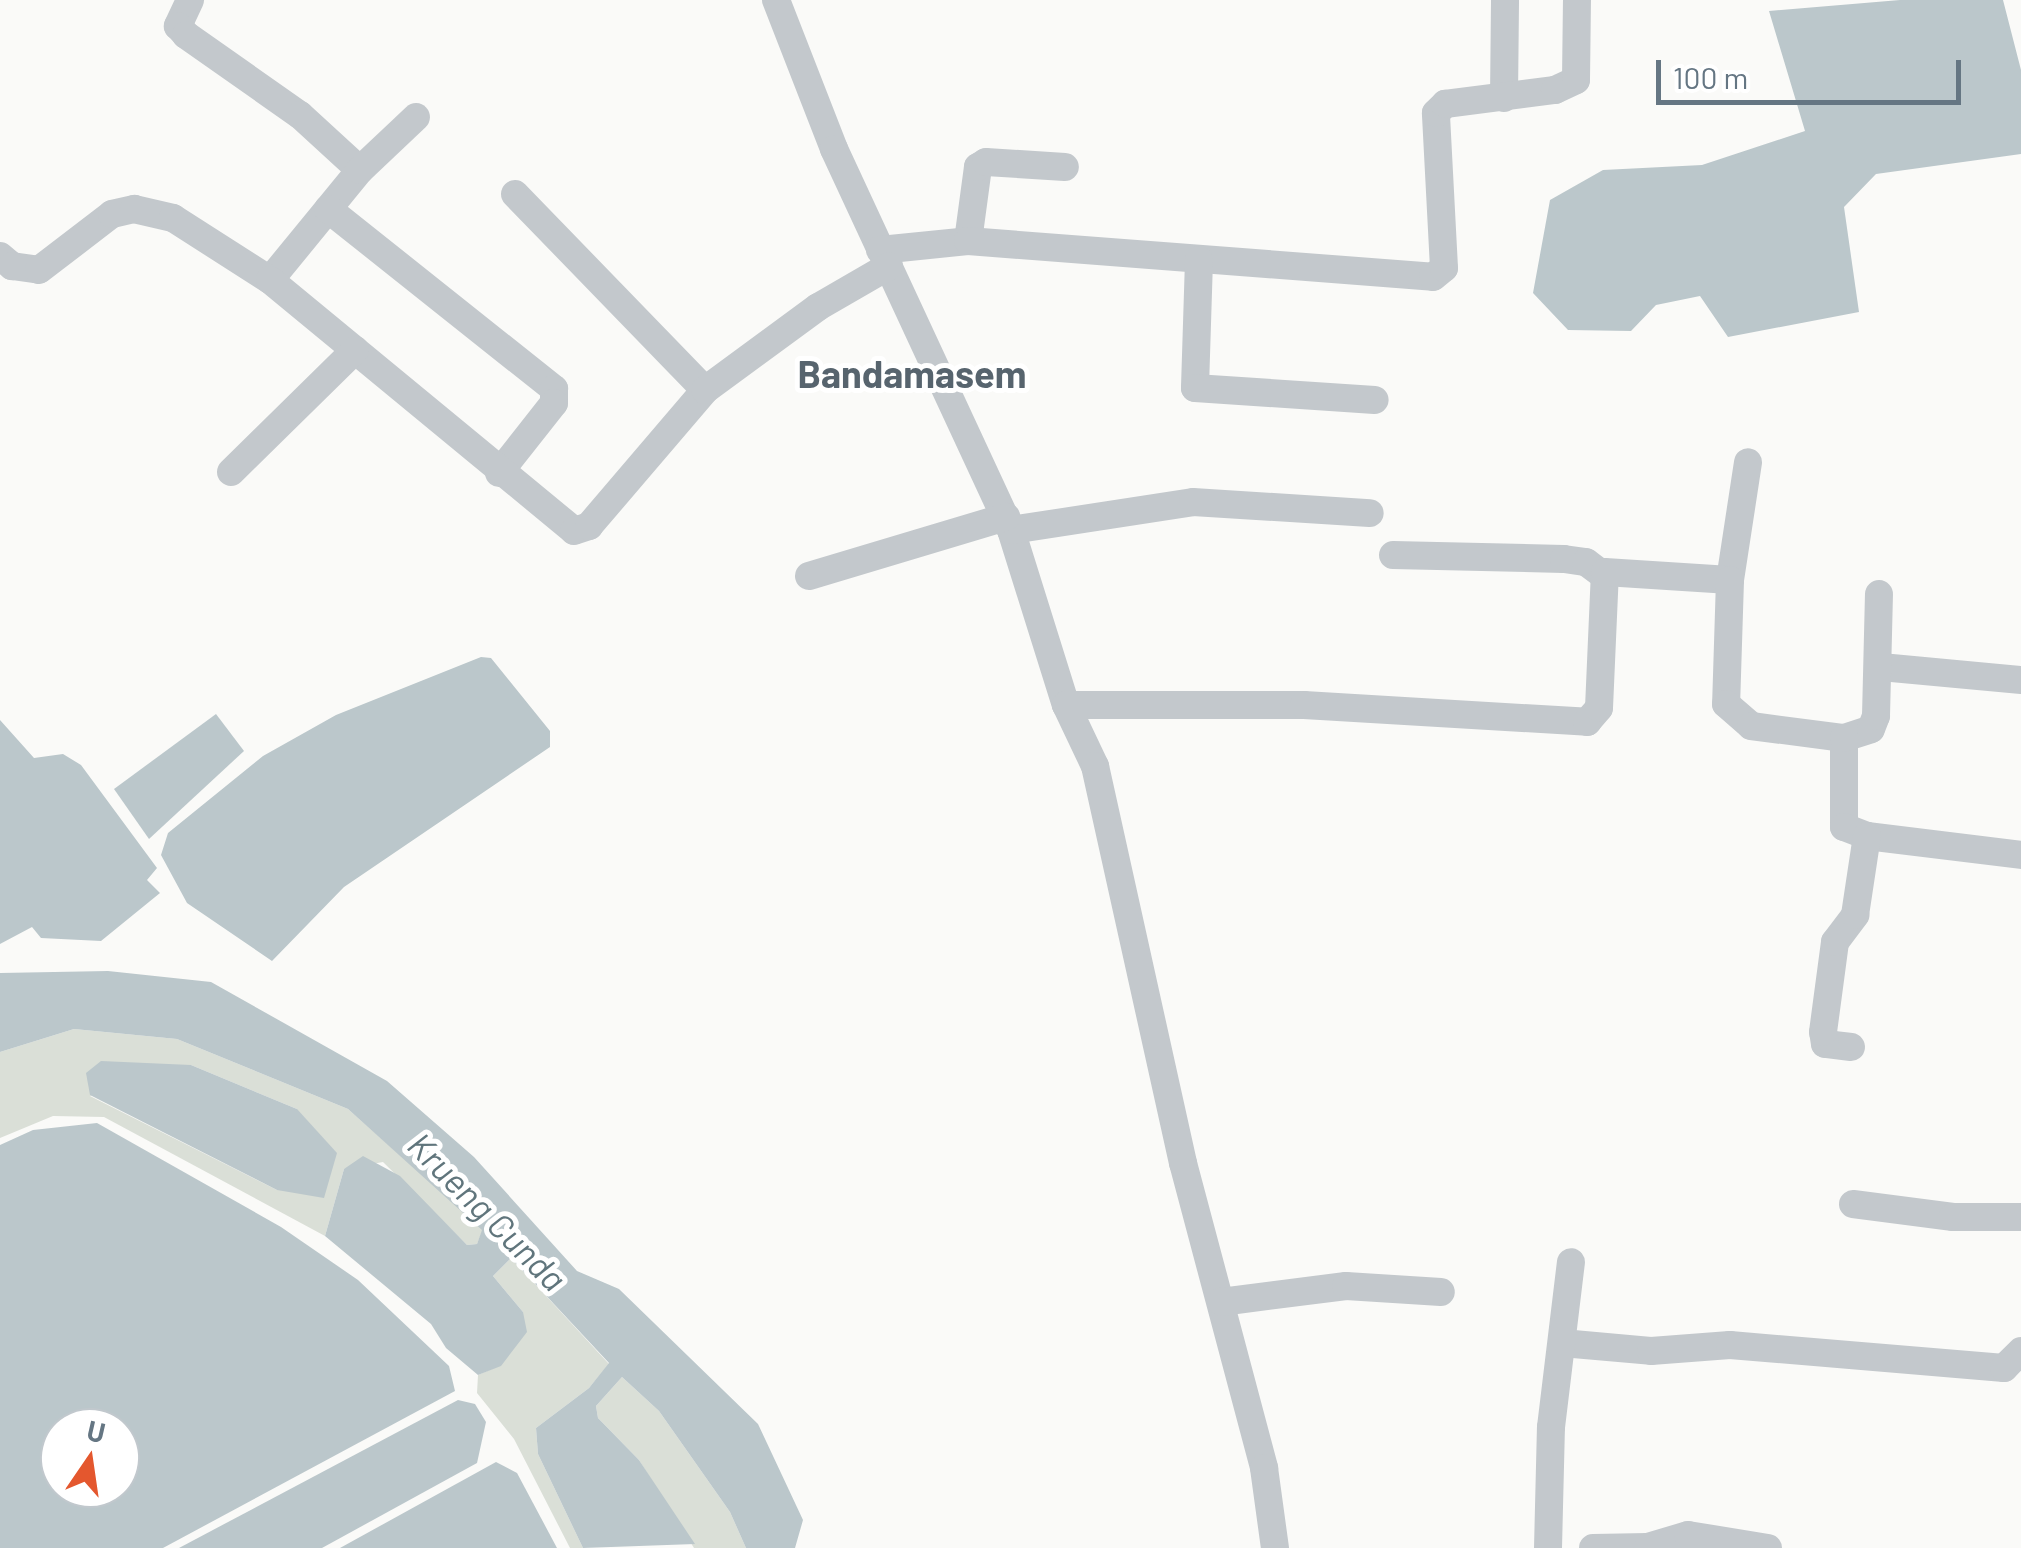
<!DOCTYPE html>
<html>
<head>
<meta charset="utf-8">
<style>
  body { margin:0 }
  #map { position:relative; width:2021px; height:1548px; overflow:hidden; background:#fafaf8; font-family:Barlow,sans-serif }
  div>[style] { position:absolute }
  .green>* { inset:0; background:#dadfd7 }
  .water>* { inset:0; background:#bbc7cb }
  .minor>* { height:28px; margin:-14px; padding:0 14px; transform-origin:14px; border-radius:14px; background:#c3c8cc }
  span { translate:-50% -50%; white-space:nowrap; text-align:center; line-height:1.15; -webkit-text-stroke:10px #fff; paint-order:stroke }
  .water-label { font-size:35px; color:#60757c; font-style:italic }
  .quarter-label { font-size:38px; color:#57646e; font-weight:700 }
  .north { position:absolute; left:40px; top:1408px; width:100px; height:100px; box-sizing:border-box; background:#fff; border:2px solid #c1c8cd; border-radius:50%; rotate:13deg; font-size:28px; font-weight:700; line-height:40px; text-align:center; color:#657683 }
  .north::after { content:''; display:block; margin:auto; width:35px; height:45px; background:#e4572e; clip-path:polygon(50% 0,100% 100%,50% 72%,0 100%) }
  .scale { position:absolute; left:1656px; top:60px; width:305px; height:45px; box-sizing:border-box; border:5px solid #657683; border-top:0; padding-left:12px; font-size:30px; line-height:35px; white-space:nowrap; color:#657683; -webkit-text-stroke:8px #fff; paint-order:stroke }
</style>
</head>
<body>
<div id="map">
  <div class="green">
    <div style="clip-path:polygon(evenodd,74px 1029px,177px 1039px,348px 1109px,483px 1229px,477px 1244px,467px 1245px,383px 1162px,344px 1169px,325px 1236px,104px 1117px,53px 1116px,0 1138px,0 1052px,74px 1029px,191px 1065px,297px 1109px,277px 1190px,90px 1096px,191px 1065px)"></div>
    <div style="clip-path:polygon(511px 1258px,609px 1364px,589px 1388px,536px 1428px,538px 1454px,583px 1548px,570px 1548px,514px 1439px,477px 1393px,478px 1375px,501px 1365px,523px 1312px,493px 1276px)"></div>
    <div style="clip-path:polygon(622px 1377px,659px 1411px,730px 1512px,746px 1548px,694px 1548px,639px 1460px,598px 1418px,596px 1406px)"></div>
  </div>
  <div class="water">
    <div style="clip-path:polygon(1900px 0,2003px 0,2021px 70px,2021px 154px,1876px 174px,1844px 207px,1859px 312px,1728px 337px,1700px 296px,1656px 305px,1631px 331px,1568px 330px,1533px 293px,1550px 200px,1603px 170px,1702px 165px,1805px 131px,1769px 11px)"></div>
    <div style="clip-path:polygon(481px 657px,491px 658px,550px 731px,550px 747px,344px 887px,272px 961px,187px 903px,161px 855px,168px 833px,263px 756px,336px 715px)"></div>
    <div style="clip-path:polygon(216px 714px,244px 751px,149px 839px,114px 789px)"></div>
    <div style="clip-path:polygon(0 720px,34px 758px,63px 754px,81px 765px,157px 868px,147px 880px,160px 893px,101px 941px,41px 938px,32px 927px,0 944px)"></div>
    <div style="clip-path:polygon(108px 971px,211px 982px,387px 1081px,474px 1157px,577px 1271px,619px 1289px,758px 1424px,803px 1520px,795px 1548px,746px 1548px,730px 1512px,659px 1411px,622px 1377px,596px 1406px,598px 1418px,639px 1460px,695px 1544px,583px 1548px,538px 1454px,536px 1428px,589px 1388px,609px 1363px,511px 1258px,493px 1276px,523px 1312px,527px 1332px,501px 1366px,478px 1375px,446px 1348px,431px 1324px,325px 1236px,344px 1169px,363px 1156px,400px 1176px,467px 1245px,477px 1244px,482px 1230px,348px 1109px,177px 1039px,74px 1029px,0 1052px,0 973px)"></div>
    <div style="clip-path:polygon(101px 1061px,191px 1065px,297px 1109px,337px 1153px,324px 1198px,277px 1190px,90px 1095px,86px 1073px)"></div>
    <div style="clip-path:polygon(evenodd,97px 1123px,281px 1227px,358px 1280px,449px 1366px,455px 1391px,163px 1548px,0 1548px,0 1145px,33px 1130px,97px 1123px,60px 1428px,120px 1428px,120px 1488px,60px 1488px,60px 1428px)"></div>
    <div style="clip-path:polygon(458px 1400px,475px 1404px,486px 1422px,477px 1463px,322px 1548px,179px 1548px)"></div>
    <div style="clip-path:polygon(496px 1462px,517px 1473px,557px 1548px,340px 1548px)"></div>
  </div>
  <div class="minor">
    <div style="left:190px;top:0;width:29px;rotate:115deg"></div>
    <div style="left:178px;top:26px;width:12px;rotate:48deg"></div>
    <div style="left:186px;top:35px;width:139px;rotate:35.1deg"></div>
    <div style="left:300px;top:115px;width:81px;rotate:42.5deg"></div>
    <div style="left:360px;top:170px;width:142px;rotate:129.3deg"></div>
    <div style="left:776px;top:0;width:160px;rotate:68.7deg"></div>
    <div style="left:834px;top:149px;width:420px;rotate:65.1deg"></div>
    <div style="left:1011px;top:530px;width:183px;rotate:72.6deg"></div>
    <div style="left:1066px;top:705px;width:68px;rotate:64.6deg"></div>
    <div style="left:1095px;top:766px;width:407px;rotate:77.5deg"></div>
    <div style="left:1183px;top:1163px;width:316px;rotate:75.1deg"></div>
    <div style="left:1264px;top:1468px;width:81px;rotate:82.2deg"></div>
    <div style="left:1504px;top:98px;width:98px;rotate:-89.4deg"></div>
    <div style="left:360px;top:170px;width:77px;rotate:-43.4deg"></div>
    <div style="left:515px;top:194px;width:273px;rotate:45.9deg"></div>
    <div style="left:328px;top:209px;width:289px;rotate:38.5deg"></div>
    <div style="left:554px;top:389px;width:14px;rotate:90deg"></div>
    <div style="left:554px;top:403px;width:89px;rotate:128.2deg"></div>
    <div style="left:968px;top:241px;width:75px;rotate:-82.3deg"></div>
    <div style="left:978px;top:167px;width:9px;rotate:-32deg"></div>
    <div style="left:986px;top:162px;width:79px;rotate:3.6deg"></div>
    <div style="left:880px;top:250px;width:88px;rotate:-5.8deg"></div>
    <div style="left:968px;top:241px;width:466px;rotate:4.4deg"></div>
    <div style="left:1433px;top:277px;width:14px;rotate:-39deg"></div>
    <div style="left:1444px;top:268px;width:155px;rotate:-93deg"></div>
    <div style="left:1436px;top:113px;width:13px;rotate:-45deg"></div>
    <div style="left:1445px;top:104px;width:111px;rotate:-7.3deg"></div>
    <div style="left:1555px;top:90px;width:23px;rotate:-25deg"></div>
    <div style="left:1576px;top:80px;width:80px;rotate:-89.3deg"></div>
    <div style="left:0;top:256px;width:16px;rotate:40deg"></div>
    <div style="left:12px;top:266px;width:27px;rotate:8deg"></div>
    <div style="left:39px;top:270px;width:92px;rotate:-37.5deg"></div>
    <div style="left:112px;top:214px;width:23px;rotate:-13deg"></div>
    <div style="left:134px;top:209px;width:40px;rotate:13deg"></div>
    <div style="left:173px;top:218px;width:115px;rotate:32.6deg"></div>
    <div style="left:270px;top:280px;width:394px;rotate:39.5deg"></div>
    <div style="left:574px;top:531px;width:16px;rotate:-18deg"></div>
    <div style="left:589px;top:526px;width:179px;rotate:-49.5deg"></div>
    <div style="left:705px;top:390px;width:140px;rotate:-36.3deg"></div>
    <div style="left:818px;top:307px;width:82px;rotate:-30deg"></div>
    <div style="left:1199px;top:260px;width:128px;rotate:91.8deg"></div>
    <div style="left:1195px;top:388px;width:180px;rotate:3.8deg"></div>
    <div style="left:231px;top:472px;width:174px;rotate:-44.5deg"></div>
    <div style="left:1011px;top:530px;width:184px;rotate:-8.7deg"></div>
    <div style="left:1193px;top:502px;width:177px;rotate:3.6deg"></div>
    <div style="left:1393px;top:555px;width:171px;rotate:1.3deg"></div>
    <div style="left:1564px;top:559px;width:22px;rotate:8deg"></div>
    <div style="left:1586px;top:562px;width:21px;rotate:37deg"></div>
    <div style="left:809px;top:576px;width:206px;rotate:-16.7deg"></div>
    <div style="left:1730px;top:580px;width:119px;rotate:-81.3deg"></div>
    <div style="left:1881px;top:667px;width:141px;rotate:5.3deg"></div>
    <div style="left:1066px;top:705px;width:238px"></div>
    <div style="left:1304px;top:705px;width:284px;rotate:3.4deg"></div>
    <div style="left:1587px;top:722px;width:18px;rotate:-49deg"></div>
    <div style="left:1599px;top:708px;width:136px;rotate:-87.5deg"></div>
    <div style="left:1605px;top:572px;width:125px;rotate:3.7deg"></div>
    <div style="left:1730px;top:580px;width:124px;rotate:91.8deg"></div>
    <div style="left:1726px;top:704px;width:33px;rotate:41deg"></div>
    <div style="left:1751px;top:726px;width:94px;rotate:7.4deg"></div>
    <div style="left:1844px;top:738px;width:89px;rotate:90deg"></div>
    <div style="left:1844px;top:827px;width:25px;rotate:21deg"></div>
    <div style="left:1867px;top:836px;width:155px;rotate:7deg"></div>
    <div style="left:1844px;top:738px;width:28px;rotate:-18deg"></div>
    <div style="left:1871px;top:729px;width:14px;rotate:-69deg"></div>
    <div style="left:1876px;top:716px;width:122px;rotate:-88.6deg"></div>
    <div style="left:1851px;top:1047px;width:26px;rotate:-173deg"></div>
    <div style="left:1825px;top:1044px;width:12px;rotate:-99deg"></div>
    <div style="left:1823px;top:1032px;width:91px;rotate:-82.4deg"></div>
    <div style="left:1835px;top:942px;width:34px;rotate:-53deg"></div>
    <div style="left:1855px;top:915px;width:80px;rotate:-81.4deg"></div>
    <div style="left:1853px;top:1204px;width:101px;rotate:7.4deg"></div>
    <div style="left:1953px;top:1217px;width:68px"></div>
    <div style="left:1221px;top:1302px;width:126px;rotate:-7.3deg"></div>
    <div style="left:1346px;top:1286px;width:95px;rotate:3.6deg"></div>
    <div style="left:1562px;top:1343px;width:89px;rotate:5.1deg"></div>
    <div style="left:1651px;top:1351px;width:79px;rotate:-4.3deg"></div>
    <div style="left:1730px;top:1345px;width:275px;rotate:4.8deg"></div>
    <div style="left:2004px;top:1368px;width:24px;rotate:-45deg"></div>
    <div style="left:1548px;top:1548px;width:121px;rotate:-88.6deg"></div>
    <div style="left:1551px;top:1427px;width:166px;rotate:-83.1deg"></div>
    <div style="left:1593px;top:1548px;width:55px;rotate:-1deg"></div>
    <div style="left:1648px;top:1547px;width:42px;rotate:-16.7deg"></div>
    <div style="left:1688px;top:1535px;width:81px;rotate:9.2deg"></div>
  </div>
  <div class="water-label">
    <span style="left:488px;top:1211px;rotate:45deg">Krueng Cunda</span>
  </div>
  <div class="quarter-label">
    <span style="left:912px;top:374px">Bandamasem</span>
  </div>
  <div class="north">U</div>
  <div class="scale">100 m</div>
</div>
</body>
</html>
